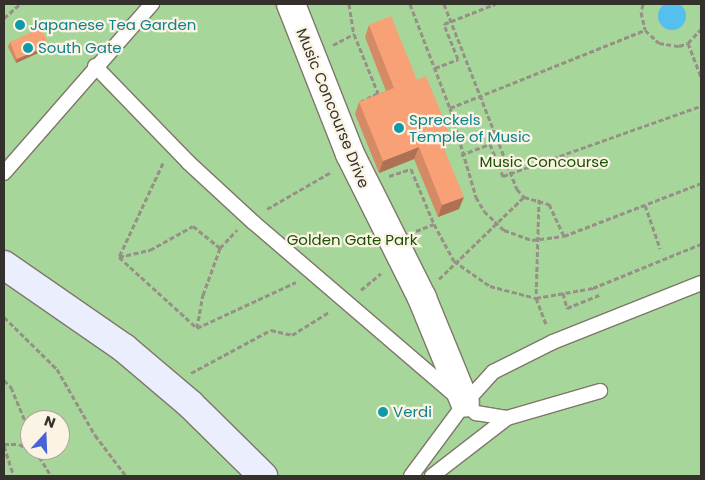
<!DOCTYPE html>
<html>
<head>
<meta charset="utf-8">
<style>
  body { margin:0 }
  #map { position:relative; width:705px; height:480px; overflow:hidden; background:#fbf3e4; font-family:Poppins,sans-serif }
  div>[style] { position:absolute }
  .green>* { inset:0; background:#a6d699 }
  .water>* { inset:0; background:#55c0ee }
  .round { border-radius:50% }
  .path>* { height:3px; margin-top:-1.5px; transform-origin:0; background:repeating-linear-gradient(90deg,#969086 0 5px,transparent 0 7.5px) }
  .roads { filter:drop-shadow(1px 0 #7e776a) drop-shadow(-1px 0 #7e776a) drop-shadow(0 1px #7e776a) drop-shadow(0 -1px #7e776a) }
  .lane>* { height:14px; margin:-7px; padding:0 7px; transform-origin:7px; border-radius:7px; background:#fff }
  .street>* { height:28px; margin:-14px; padding:0 14px; transform-origin:14px; border-radius:14px; background:#fff }
  .secondary>* { height:28px; margin:-14px; padding:0 14px; transform-origin:14px; border-radius:14px; background:#ebeffd }
  .wall>* { inset:0; background:#d58a66 }
  .shaded-wall>* { inset:0; background:#ae7153 }
  .building>* { inset:0; background:#f8a177 }
  .dots>* { width:14px; height:14px; translate:-50% -50%; box-sizing:border-box; border:2px solid #fbf3e4; border-radius:50% }
  span { translate:-50% -50%; white-space:nowrap; text-align:center; line-height:1.15; -webkit-text-stroke:4.5px #fbf3e4; paint-order:stroke }
  .culture-label { font-size:15px; color:#0d838f }
  .left { translate:0 -50%; text-align:left }
  .street-label { font-size:15px; color:#34312c }
  .park-label { font-size:15px; color:#1a5103 }
  .frame { position:absolute; inset:0; border:5px solid #34312c; pointer-events:none }
  .north { position:absolute; left:20px; top:410px; width:50px; height:50px; box-sizing:border-box; background:#fbf3e4; border:1px solid #aba59a; border-radius:50%; rotate:20deg; font-size:14px; font-weight:700; line-height:20px; text-align:center; color:#34312c }
  .north::after { content:''; display:block; margin:auto; width:18px; height:22px; background:#4863d7; clip-path:polygon(50% 0,100% 100%,50% 72%,0 100%) }
</style>
</head>
<body>
<div id="map">
  <div class="green">
    <div style="clip-path:polygon(evenodd,4px 4px,701px 4px,701px 476px,4px 476px,4px 4px,30px 420px,60px 420px,60px 450px,30px 450px,30px 420px)"></div>
  </div>
  <div class="water">
    <div class="round" style="left:658px;top:2px;width:28px;height:28px"></div>
  </div>
  <div class="path">
    <div style="left:349px;top:4px;width:30px;rotate:81deg"></div>
    <div style="left:354px;top:34px;width:64px;rotate:67.9deg"></div>
    <div style="left:378px;top:93px;width:22px;rotate:153deg"></div>
    <div style="left:410px;top:4px;width:111px;rotate:69deg"></div>
    <div style="left:450px;top:108px;width:93px;rotate:73.7deg"></div>
    <div style="left:476px;top:197px;width:16px;rotate:60deg"></div>
    <div style="left:484px;top:211px;width:28px;rotate:44deg"></div>
    <div style="left:504px;top:230px;width:30px;rotate:20deg"></div>
    <div style="left:532px;top:240px;width:32px;rotate:-7deg"></div>
    <div style="left:564px;top:236px;width:147px;rotate:-21.1deg"></div>
    <div style="left:444px;top:4px;width:199px;rotate:68.5deg"></div>
    <div style="left:517px;top:189px;width:11px;rotate:49deg"></div>
    <div style="left:524px;top:197px;width:26px;rotate:16deg"></div>
    <div style="left:549px;top:204px;width:35px;rotate:65deg"></div>
    <div style="left:643px;top:4px;width:8px;rotate:104deg"></div>
    <div style="left:641px;top:12px;width:18px;rotate:77deg"></div>
    <div style="left:645px;top:30px;width:19px;rotate:43deg"></div>
    <div style="left:659px;top:43px;width:20px;rotate:9deg"></div>
    <div style="left:679px;top:46px;width:9px;rotate:-18deg"></div>
    <div style="left:688px;top:43px;width:19px;rotate:-47deg"></div>
    <div style="left:4px;top:18px;width:21px;rotate:-41deg"></div>
    <div style="left:688px;top:43px;width:36px;rotate:69deg"></div>
    <div style="left:333px;top:45px;width:24px;rotate:-28deg"></div>
    <div style="left:435px;top:68px;width:25px;rotate:-21deg"></div>
    <div style="left:458px;top:59px;width:38px;rotate:-112deg"></div>
    <div style="left:444px;top:24px;width:55px;rotate:-21.4deg"></div>
    <div style="left:450px;top:108px;width:210px;rotate:-21.8deg"></div>
    <div style="left:461px;top:155px;width:31px;rotate:-21deg"></div>
    <div style="left:490px;top:144px;width:35px;rotate:68deg"></div>
    <div style="left:503px;top:176px;width:210px;rotate:-19.5deg"></div>
    <div style="left:163px;top:163px;width:104px;rotate:115.1deg"></div>
    <div style="left:119px;top:257px;width:105px;rotate:42.3deg"></div>
    <div style="left:197px;top:328px;width:109px;rotate:-24.9deg"></div>
    <div style="left:389px;top:176px;width:23px;rotate:-18deg"></div>
    <div style="left:411px;top:169px;width:60px;rotate:67.3deg"></div>
    <div style="left:539px;top:199px;width:99px;rotate:91.7deg"></div>
    <div style="left:536px;top:298px;width:28px;rotate:69deg"></div>
    <div style="left:645px;top:205px;width:46px;rotate:70.8deg"></div>
    <div style="left:267px;top:209px;width:74px;rotate:-30deg"></div>
    <div style="left:416px;top:231px;width:19px;rotate:-21deg"></div>
    <div style="left:434px;top:224px;width:42px;rotate:61.6deg"></div>
    <div style="left:454px;top:261px;width:44px;rotate:34.8deg"></div>
    <div style="left:490px;top:286px;width:48px;rotate:14.6deg"></div>
    <div style="left:536px;top:298px;width:58px;rotate:-10deg"></div>
    <div style="left:593px;top:288px;width:117px;rotate:-22.2deg"></div>
    <div style="left:119px;top:257px;width:32px;rotate:-13deg"></div>
    <div style="left:150px;top:250px;width:49px;rotate:-29.2deg"></div>
    <div style="left:193px;top:226px;width:35px;rotate:39deg"></div>
    <div style="left:220px;top:248px;width:25px;rotate:-47deg"></div>
    <div style="left:439px;top:279px;width:118px;rotate:-44deg"></div>
    <div style="left:361px;top:290px;width:26px;rotate:-40deg"></div>
    <div style="left:563px;top:293px;width:16px;rotate:75deg"></div>
    <div style="left:567px;top:308px;width:35px;rotate:-22deg"></div>
    <div style="left:4px;top:317px;width:74px;rotate:44.5deg"></div>
    <div style="left:57px;top:369px;width:76px;rotate:60.1deg"></div>
    <div style="left:95px;top:435px;width:51px;rotate:52.9deg"></div>
    <div style="left:197px;top:328px;width:34px;rotate:-80deg"></div>
    <div style="left:203px;top:295px;width:50px;rotate:-70.1deg"></div>
    <div style="left:191px;top:373px;width:91px;rotate:-28.3deg"></div>
    <div style="left:271px;top:330px;width:22px;rotate:13deg"></div>
    <div style="left:292px;top:335px;width:44px;rotate:-31.9deg"></div>
    <div style="left:4px;top:380px;width:10px;rotate:45deg"></div>
    <div style="left:11px;top:387px;width:50px;rotate:67.6deg"></div>
    <div style="left:4px;top:444px;width:15px"></div>
    <div style="left:19px;top:444px;width:21px;rotate:29deg"></div>
    <div style="left:4px;top:446px;width:32px;rotate:72deg"></div>
    <div style="left:35px;top:450px;width:31px;rotate:58deg"></div>
  </div>
  <div class="roads">
    <div class="lane">
      <div style="left:95px;top:66px;width:135px;rotate:45.9deg"></div>
      <div style="left:189px;top:163px;width:87px;rotate:42.7deg"></div>
      <div style="left:253px;top:222px;width:294px;rotate:40.6deg"></div>
      <div style="left:476px;top:413px;width:31px;rotate:9deg"></div>
      <div style="left:507px;top:418px;width:97px;rotate:-16.2deg"></div>
      <div style="left:4px;top:173px;width:225px;rotate:-48.8deg"></div>
      <div style="left:411px;top:476px;width:91px;rotate:-53.5deg"></div>
      <div style="left:465px;top:403px;width:42px;rotate:-47.9deg"></div>
      <div style="left:493px;top:372px;width:67px;rotate:-26.6deg"></div>
      <div style="left:553px;top:342px;width:159px;rotate:-21.7deg"></div>
      <div style="left:432px;top:476px;width:95px;rotate:-37.7deg"></div>
    </div>
    <div class="street">
      <div style="left:291px;top:4px;width:161px;rotate:68.5deg"></div>
      <div style="left:350px;top:154px;width:161px;rotate:63.4deg"></div>
      <div style="left:422px;top:298px;width:113px;rotate:67.7deg"></div>
    </div>
    <div class="secondary">
      <div style="left:4px;top:265px;width:146px;rotate:34.7deg"></div>
      <div style="left:124px;top:348px;width:87px;rotate:40.3deg"></div>
      <div style="left:190px;top:404px;width:103px;rotate:44.6deg"></div>
    </div>
  </div>
  <div class="wall">
    <div style="clip-path:polygon(369px 25px,417px 80px,446px 147px,444px 147px,459px 209px,438px 217px,414px 159px,379px 173px,355px 114px,359px 102px,386px 91px,365px 37px)"></div>
    <div style="clip-path:polygon(10px 42px,49px 45px,47px 49px,16px 63px,8px 47px)"></div>
  </div>
  <div class="shaded-wall">
    <div style="clip-path:polygon(49px 45px,47px 49px,16px 63px,17px 59px)"></div>
    <div style="clip-path:polygon(450px 135px,446px 147px,436px 150px,440px 139px)"></div>
    <div style="clip-path:polygon(419px 147px,414px 159px,379px 173px,383px 161px)"></div>
    <div style="clip-path:polygon(464px 197px,459px 209px,438px 217px,442px 205px)"></div>
  </div>
  <div class="building">
    <div style="clip-path:polygon(391px 16px,417px 80px,426px 76px,450px 135px,440px 139px,464px 197px,442px 205px,419px 147px,383px 161px,359px 102px,394px 88px,369px 25px)"></div>
    <div style="clip-path:polygon(41px 28px,49px 45px,17px 59px,10px 42px)"></div>
  </div>
  <div class="dots">
    <div style="left:20px;top:25px;background:#0f9aa8"></div>
    <div style="left:28px;top:48px;background:#0f9aa8"></div>
    <div style="left:399px;top:128px;background:#0f9aa8"></div>
    <div style="left:383px;top:412px;background:#0f9aa8"></div>
  </div>
  <div class="culture-label">
    <span class="left" style="left:30px;top:25px">Japanese Tea Garden</span>
    <span class="left" style="left:38px;top:48px">South Gate</span>
    <span class="left" style="left:409px;top:128px">Spreckels<br>Temple of Music</span>
    <span class="left" style="left:393px;top:412px">Verdi</span>
  </div>
  <div class="street-label">
    <span style="left:333px;top:108px;rotate:68deg">Music Concourse Drive</span>
  </div>
  <div class="park-label">
    <span style="left:544px;top:162px">Music Concourse</span>
    <span style="left:352px;top:240px">Golden Gate Park</span>
  </div>
  <div class="frame"></div>
  <div class="north">N</div>
</div>
</body>
</html>
